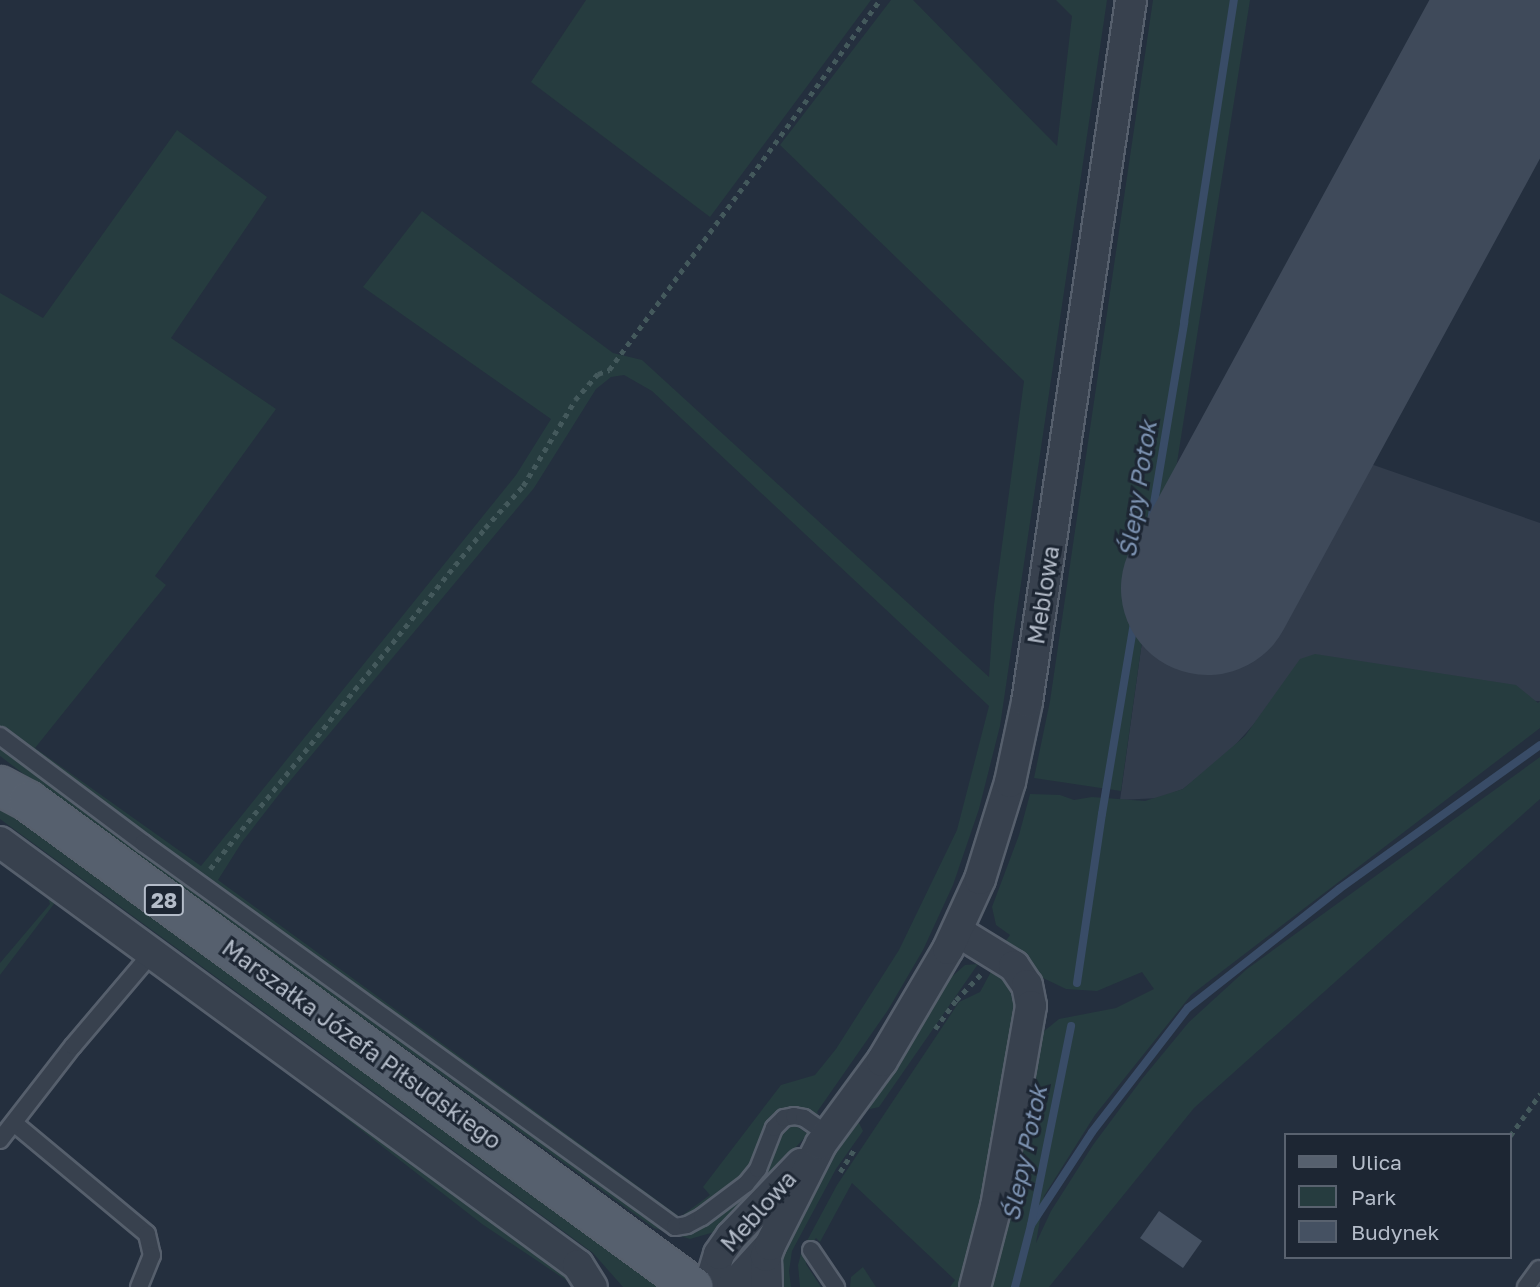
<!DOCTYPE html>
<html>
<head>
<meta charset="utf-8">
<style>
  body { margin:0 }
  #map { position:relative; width:1540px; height:1287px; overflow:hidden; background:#242f3e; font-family:"Golos Text",sans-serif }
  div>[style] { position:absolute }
  .airport>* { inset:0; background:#323c4b }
  .green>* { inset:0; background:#263c3f }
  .stream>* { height:8px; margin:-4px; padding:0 4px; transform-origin:4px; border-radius:4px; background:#394c67 }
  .runway>* { height:173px; margin:-86.5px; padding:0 86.5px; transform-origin:86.5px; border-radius:86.5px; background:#3f4a5a }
  .building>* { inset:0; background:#455162 }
  .path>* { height:4.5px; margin-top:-2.25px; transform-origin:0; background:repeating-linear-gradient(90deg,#44595c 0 5px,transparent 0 10px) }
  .roads { filter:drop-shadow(2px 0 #565f6c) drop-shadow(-2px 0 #565f6c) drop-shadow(0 2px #565f6c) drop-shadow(0 -2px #565f6c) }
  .service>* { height:16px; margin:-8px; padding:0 8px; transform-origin:8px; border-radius:8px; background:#38414e }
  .minor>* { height:30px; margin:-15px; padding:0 15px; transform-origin:15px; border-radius:15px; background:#38414e }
  .primary>* { height:38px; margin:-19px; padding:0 19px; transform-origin:19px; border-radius:19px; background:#56606e }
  span { translate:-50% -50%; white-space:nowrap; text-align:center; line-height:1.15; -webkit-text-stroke:6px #1d2633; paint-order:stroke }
  .shield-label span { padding:2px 5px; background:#1d2633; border:2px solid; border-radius:5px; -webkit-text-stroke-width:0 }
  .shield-label { font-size:21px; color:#b4bcc9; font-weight:700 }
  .street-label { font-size:23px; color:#b4bcc9 }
  .water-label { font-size:24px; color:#7c92b1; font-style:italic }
  .legend { position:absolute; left:1284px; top:1133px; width:228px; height:126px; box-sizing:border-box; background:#1d2633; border:2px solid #59626f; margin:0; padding:9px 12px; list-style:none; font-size:21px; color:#b4bcc9 }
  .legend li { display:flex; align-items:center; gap:14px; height:35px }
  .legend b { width:35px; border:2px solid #59626f }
</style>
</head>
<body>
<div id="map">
  <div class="airport">
    <div style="clip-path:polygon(1456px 0,1540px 0,1540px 95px,1342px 454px,1540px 523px,1540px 701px,1263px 714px,1228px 753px,1183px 789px,1159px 798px,1120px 800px,1155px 548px)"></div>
  </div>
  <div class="green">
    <div style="clip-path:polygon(586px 0,871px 0,710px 217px,531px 82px)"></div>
    <div style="clip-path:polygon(evenodd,891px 0,913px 0,1057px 146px,1072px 16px,1056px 0,1107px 0,1000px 726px,979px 809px,953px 885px,923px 950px,888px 1010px,817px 1112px,819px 1114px,793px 1108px,780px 1111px,765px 1126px,746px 1176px,691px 1216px,680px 1217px,668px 1214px,0 731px,0 293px,43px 318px,177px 130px,267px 197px,171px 338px,276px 409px,155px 576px,166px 585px,35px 748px,201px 866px,516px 475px,551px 419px,363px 287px,422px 211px,613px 353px,642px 360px,989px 677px,994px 605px,1024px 381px,780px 145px,891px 0,624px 375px,652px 391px,989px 706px,957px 830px,899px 950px,836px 1049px,815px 1075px,781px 1085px,703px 1187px,710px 1195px,680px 1217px,218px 880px,242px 842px,280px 793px,534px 488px,596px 389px,611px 377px,624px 375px)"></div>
    <div style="clip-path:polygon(1153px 0,1250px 0,1167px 526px,1155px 549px,1121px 791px,1034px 778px,1050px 701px)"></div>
    <div style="clip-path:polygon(1315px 654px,1516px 685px,1538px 703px,1540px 701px,1540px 728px,1191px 995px,1095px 1115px,1044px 1196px,1036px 1243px,1051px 1211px,1093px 1145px,1142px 1079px,1189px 1022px,1247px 969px,1540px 757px,1540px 799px,1194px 1108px,1049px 1287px,988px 1287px,1037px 1047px,1043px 1032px,1059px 1019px,1116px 1008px,1154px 989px,1142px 972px,1097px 991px,1066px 989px,1041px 977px,1005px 942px,1010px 935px,996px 925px,992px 907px,1019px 835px,1030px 794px,1060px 795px,1074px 800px,1092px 797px,1145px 801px,1183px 789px,1245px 736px,1300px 659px)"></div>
    <div style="clip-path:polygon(0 746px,666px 1230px,699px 1227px,789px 1127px,796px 1126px,808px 1134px,718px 1231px,690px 1239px,654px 1228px,21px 772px,0 756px)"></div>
    <div style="clip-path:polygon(0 804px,656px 1283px,659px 1287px,623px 1287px,593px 1253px,0 819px)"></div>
    <div style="clip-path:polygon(15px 869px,57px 900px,0 975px,0 963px,50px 904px,48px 898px,12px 872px)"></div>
    <div style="clip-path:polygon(978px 964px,879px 1107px,870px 1109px,867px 1106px,920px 1029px,948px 980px,965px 965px)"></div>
    <div style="clip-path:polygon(993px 968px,1010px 985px,1018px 1011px,989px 1170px,961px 1287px,950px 1287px,955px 1280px,852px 1183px,820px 1242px,816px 1238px,808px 1249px,806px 1264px,821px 1287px,800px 1287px,798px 1265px,802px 1250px,837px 1185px,959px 1002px,980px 992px)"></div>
    <div style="clip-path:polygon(172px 983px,565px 1270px,573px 1281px,569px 1282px,482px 1224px)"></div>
    <div style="clip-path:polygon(857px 1119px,863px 1131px,836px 1169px,792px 1251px,789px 1271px,791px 1287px,779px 1287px,778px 1258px,829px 1158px)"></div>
    <div style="clip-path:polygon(863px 1267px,876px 1287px,850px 1287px,851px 1277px)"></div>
  </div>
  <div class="stream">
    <div style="left:1077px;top:983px;width:171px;rotate:-81.6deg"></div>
    <div style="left:1102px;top:814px;width:499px;rotate:-80.5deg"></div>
    <div style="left:1184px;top:322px;width:326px;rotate:-81.2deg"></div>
    <div style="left:1031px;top:1225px;width:111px;rotate:-56.7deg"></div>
    <div style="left:1092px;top:1132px;width:157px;rotate:-52.3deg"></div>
    <div style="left:1188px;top:1008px;width:192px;rotate:-38.2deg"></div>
    <div style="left:1339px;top:889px;width:247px;rotate:-35.6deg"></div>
    <div style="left:1015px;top:1287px;width:64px;rotate:-75.5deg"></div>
    <div style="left:1031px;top:1225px;width:203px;rotate:-78.6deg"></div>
  </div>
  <div class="runway">
    <div style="left:1207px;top:588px;width:669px;rotate:-61.44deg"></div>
  </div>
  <div class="building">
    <div style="clip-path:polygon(1159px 1211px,1202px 1241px,1183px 1268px,1140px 1238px)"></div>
  </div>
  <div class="path">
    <div style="left:210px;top:869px;width:438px;rotate:-51.1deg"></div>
    <div style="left:485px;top:528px;width:57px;rotate:-47.9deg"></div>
    <div style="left:523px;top:486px;width:100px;rotate:-58.8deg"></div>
    <div style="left:575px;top:400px;width:35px;rotate:-49deg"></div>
    <div style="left:598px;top:374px;width:12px;rotate:-20deg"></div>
    <div style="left:609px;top:370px;width:459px;rotate:-53.8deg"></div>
    <div style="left:935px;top:1029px;width:36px;rotate:-54deg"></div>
    <div style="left:956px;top:1000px;width:36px;rotate:-46deg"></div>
    <div style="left:1510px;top:1136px;width:52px;rotate:-54.5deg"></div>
    <div style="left:840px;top:1172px;width:26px;rotate:-58deg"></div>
  </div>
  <div class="roads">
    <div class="service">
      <div style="left:0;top:736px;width:179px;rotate:36.8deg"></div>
      <div style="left:143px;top:843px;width:656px;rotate:35.82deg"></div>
      <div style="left:675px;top:1227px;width:12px;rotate:-9deg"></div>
      <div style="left:687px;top:1225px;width:17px;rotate:-28deg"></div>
      <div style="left:702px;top:1217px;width:55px;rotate:-36.9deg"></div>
      <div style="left:746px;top:1184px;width:19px;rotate:-51deg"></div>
      <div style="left:758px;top:1169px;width:44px;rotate:-68.7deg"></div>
      <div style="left:774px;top:1128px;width:14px;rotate:-45deg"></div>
      <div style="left:784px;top:1118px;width:10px;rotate:-11deg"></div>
      <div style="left:794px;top:1116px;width:10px;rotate:11deg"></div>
      <div style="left:804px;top:1118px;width:28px;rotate:35deg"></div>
      <div style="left:14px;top:1123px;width:173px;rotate:39.8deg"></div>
      <div style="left:147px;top:1234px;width:22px;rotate:77deg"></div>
      <div style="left:152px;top:1255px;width:35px;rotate:112deg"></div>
      <div style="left:0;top:1140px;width:119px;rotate:-52.2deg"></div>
      <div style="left:73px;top:1046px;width:122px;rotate:-49.7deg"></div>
      <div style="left:811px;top:1250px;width:45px;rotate:56deg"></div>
      <div style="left:1526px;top:1287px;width:22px;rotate:-54deg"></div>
    </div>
    <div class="minor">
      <div style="left:0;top:842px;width:716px;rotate:36.2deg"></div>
      <div style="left:578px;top:1265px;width:26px;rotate:58deg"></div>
      <div style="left:957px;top:931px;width:67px;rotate:31.6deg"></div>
      <div style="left:1014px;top:966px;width:23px;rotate:56deg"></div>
      <div style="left:1027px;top:985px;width:21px;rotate:79deg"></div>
      <div style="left:1031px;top:1006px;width:203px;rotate:99.9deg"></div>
      <div style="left:996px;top:1206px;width:84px;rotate:104.5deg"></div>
      <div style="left:709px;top:1287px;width:34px;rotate:-73deg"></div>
      <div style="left:719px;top:1254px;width:21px;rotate:-55deg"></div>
      <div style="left:731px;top:1237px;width:101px;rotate:-46.2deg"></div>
      <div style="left:732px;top:1287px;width:55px;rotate:-47.9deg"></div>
      <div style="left:767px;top:1287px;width:31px;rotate:-92deg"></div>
      <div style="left:766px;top:1256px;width:12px;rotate:-70deg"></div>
      <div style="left:770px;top:1245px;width:113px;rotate:-63.2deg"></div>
      <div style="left:821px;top:1144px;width:103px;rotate:-53.7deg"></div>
      <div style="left:882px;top:1061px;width:130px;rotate:-59.5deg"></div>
      <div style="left:948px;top:949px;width:77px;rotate:-65.4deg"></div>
      <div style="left:980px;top:879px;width:102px;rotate:-72.8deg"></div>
      <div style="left:1010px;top:782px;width:82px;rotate:-78deg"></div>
      <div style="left:1027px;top:702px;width:710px;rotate:-81.57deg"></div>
    </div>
    <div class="primary">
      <div style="left:0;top:786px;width:32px;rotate:28deg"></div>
      <div style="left:28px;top:801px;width:824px;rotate:36.12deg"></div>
    </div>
  </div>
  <div class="shield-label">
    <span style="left:164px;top:900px">28</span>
  </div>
  <div class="street-label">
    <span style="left:1043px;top:595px;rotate:-81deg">Meblowa</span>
    <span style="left:362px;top:1044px;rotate:36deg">Marszałka Józefa Piłsudskiego</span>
    <span style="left:758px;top:1211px;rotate:-48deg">Meblowa</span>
  </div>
  <div class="water-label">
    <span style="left:1137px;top:489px;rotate:-81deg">Ślepy Potok</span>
    <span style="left:1024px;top:1153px;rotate:-78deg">Ślepy Potok</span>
  </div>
  <ul class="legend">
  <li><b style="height:9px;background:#56606e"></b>Ulica</li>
  <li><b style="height:19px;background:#263c3f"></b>Park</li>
  <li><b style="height:19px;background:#455162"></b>Budynek</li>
  </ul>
</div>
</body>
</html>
